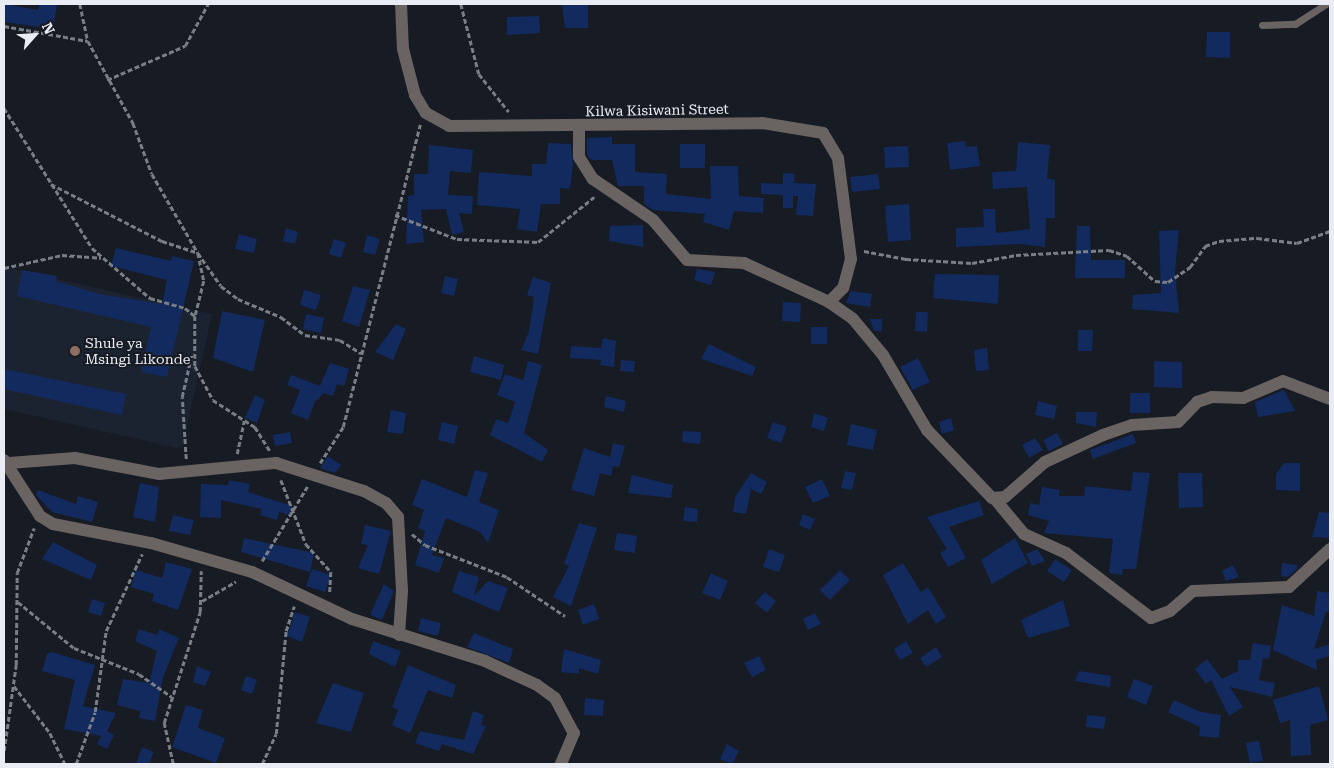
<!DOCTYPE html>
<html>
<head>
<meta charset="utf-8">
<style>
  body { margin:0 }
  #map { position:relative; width:1334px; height:768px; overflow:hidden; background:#171b23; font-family:"Roboto Serif",serif }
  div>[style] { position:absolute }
  .built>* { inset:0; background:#1c2330 }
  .building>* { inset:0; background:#132a5e }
  .path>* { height:2.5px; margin-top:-1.25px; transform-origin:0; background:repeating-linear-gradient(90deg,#797d84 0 5px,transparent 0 7.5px) }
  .lane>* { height:7px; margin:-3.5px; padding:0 3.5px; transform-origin:3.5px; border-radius:3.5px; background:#696362 }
  .street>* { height:12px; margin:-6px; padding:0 6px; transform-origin:6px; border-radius:6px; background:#696362 }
  .dots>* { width:14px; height:14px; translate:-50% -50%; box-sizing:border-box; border:2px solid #171b23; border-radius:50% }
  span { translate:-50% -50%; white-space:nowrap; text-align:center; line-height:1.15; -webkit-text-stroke:4px #171b23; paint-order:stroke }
  .street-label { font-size:14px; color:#e9ecf2 }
  .poi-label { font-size:14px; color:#e9ecf2 }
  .left { translate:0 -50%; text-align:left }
  .frame { position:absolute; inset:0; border:5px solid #e9ecf2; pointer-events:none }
  .north { position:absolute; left:10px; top:10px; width:50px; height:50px; -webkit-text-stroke:4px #171b23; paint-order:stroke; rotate:64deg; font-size:14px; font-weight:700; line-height:20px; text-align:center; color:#e9ecf2 }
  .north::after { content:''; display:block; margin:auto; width:18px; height:22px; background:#e9ecf2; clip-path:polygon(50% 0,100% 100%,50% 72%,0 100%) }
</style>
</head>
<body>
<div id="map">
  <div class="built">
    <div style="clip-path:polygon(4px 267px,212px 314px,182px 449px,4px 409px)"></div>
  </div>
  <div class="building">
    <div style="clip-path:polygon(4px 4px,38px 10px,39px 4px,57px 4px,53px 29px,4px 22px)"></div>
    <div style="clip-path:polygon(562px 4px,588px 4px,588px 28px,565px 28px)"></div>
    <div style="clip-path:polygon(539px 16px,540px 33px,507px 35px,507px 17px)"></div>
    <div style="clip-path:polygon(1207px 32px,1230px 32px,1230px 58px,1206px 57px)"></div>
    <div style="clip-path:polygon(612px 137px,612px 144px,635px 144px,635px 172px,667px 174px,666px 194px,711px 199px,710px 166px,738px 166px,739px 196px,764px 198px,763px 213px,734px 211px,729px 230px,703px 222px,705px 214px,653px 210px,644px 204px,644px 186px,618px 186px,612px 160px,591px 160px,587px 155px,587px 138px)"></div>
    <div style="clip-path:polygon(965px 141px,966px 147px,977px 146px,980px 166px,950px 170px,947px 143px)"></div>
    <div style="clip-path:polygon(1018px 142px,1050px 145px,1047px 178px,1055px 180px,1055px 218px,1046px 218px,1045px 247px,1020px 244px,956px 247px,956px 228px,984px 227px,983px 209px,995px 209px,996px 233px,1030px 229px,1027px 187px,993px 189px,992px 172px,1016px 171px)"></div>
    <div style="clip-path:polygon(548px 143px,571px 144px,573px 163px,570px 189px,560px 188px,560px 204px,541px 204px,537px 232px,517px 229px,520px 209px,477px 205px,479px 172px,532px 176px,532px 164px,546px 164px)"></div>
    <div style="clip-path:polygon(680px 144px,705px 144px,705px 168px,680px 168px)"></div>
    <div style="clip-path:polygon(429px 145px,473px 150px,471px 173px,450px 171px,448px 195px,473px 196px,472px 214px,459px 213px,464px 232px,452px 235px,446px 209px,421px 210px,424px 242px,406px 244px,408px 196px,414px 195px,414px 174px,428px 174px)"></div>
    <div style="clip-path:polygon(908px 146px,909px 167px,885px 168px,884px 147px)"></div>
    <div style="clip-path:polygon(783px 173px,795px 174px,794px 183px,816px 184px,813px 216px,796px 215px,798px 196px,793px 196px,793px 208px,783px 208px,783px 195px,761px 194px,761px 183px,783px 184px)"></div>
    <div style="clip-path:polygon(878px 174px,880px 189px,852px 192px,850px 177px)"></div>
    <div style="clip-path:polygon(909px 204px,911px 240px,888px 242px,885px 206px)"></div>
    <div style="clip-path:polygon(643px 225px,643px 247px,609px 241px,610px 226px)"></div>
    <div style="clip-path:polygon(1077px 226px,1090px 226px,1091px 260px,1125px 260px,1125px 278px,1075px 278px)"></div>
    <div style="clip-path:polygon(286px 228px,298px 232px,295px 244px,283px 241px)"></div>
    <div style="clip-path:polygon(1179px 230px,1175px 272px,1179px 313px,1132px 309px,1133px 295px,1161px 293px,1159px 231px)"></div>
    <div style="clip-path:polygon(239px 234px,257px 239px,254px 253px,235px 249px)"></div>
    <div style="clip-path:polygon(367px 235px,380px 239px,375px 255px,363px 252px)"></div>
    <div style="clip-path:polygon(334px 239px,346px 243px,341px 258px,329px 254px)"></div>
    <div style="clip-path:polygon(116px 248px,171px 261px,172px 256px,194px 261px,167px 377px,141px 372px,151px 327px,17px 296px,22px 270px,57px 276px,56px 281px,99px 294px,162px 304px,167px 280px,111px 266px)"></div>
    <div style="clip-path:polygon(697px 269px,715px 272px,711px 285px,694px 280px)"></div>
    <div style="clip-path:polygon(935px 274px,999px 275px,998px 304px,933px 298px)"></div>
    <div style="clip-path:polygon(445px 276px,458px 279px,454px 296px,441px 293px)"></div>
    <div style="clip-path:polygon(533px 277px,551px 283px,538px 354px,521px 350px,529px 331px,534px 297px,527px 295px)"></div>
    <div style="clip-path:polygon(353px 286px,370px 290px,359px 327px,342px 321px)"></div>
    <div style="clip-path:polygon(304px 290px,321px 295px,316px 310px,300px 305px)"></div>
    <div style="clip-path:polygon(851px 291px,872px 294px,870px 307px,846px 303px)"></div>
    <div style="clip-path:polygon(783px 302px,801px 303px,800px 322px,782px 321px)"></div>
    <div style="clip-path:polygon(222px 311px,265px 320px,253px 372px,213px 358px)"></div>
    <div style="clip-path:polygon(916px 312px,928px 312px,927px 332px,915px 331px)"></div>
    <div style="clip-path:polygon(306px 314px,324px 318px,321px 333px,303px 329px)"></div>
    <div style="clip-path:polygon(870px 319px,882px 319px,882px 331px,874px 331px)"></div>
    <div style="clip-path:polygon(396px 324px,406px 329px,393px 360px,375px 352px)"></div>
    <div style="clip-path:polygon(811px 327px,827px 327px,827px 344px,811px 344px)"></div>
    <div style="clip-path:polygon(1078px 330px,1093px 330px,1092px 351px,1078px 351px)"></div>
    <div style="clip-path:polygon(603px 338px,616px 341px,614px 367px,600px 365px,601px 360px,570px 358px,571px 346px,601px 348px)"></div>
    <div style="clip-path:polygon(709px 344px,756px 367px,752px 376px,701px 359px)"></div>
    <div style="clip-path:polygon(987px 348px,989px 370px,976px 371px,974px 350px)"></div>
    <div style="clip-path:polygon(474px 356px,504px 365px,501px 380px,470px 372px)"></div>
    <div style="clip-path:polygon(918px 358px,930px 382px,913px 390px,900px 367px)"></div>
    <div style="clip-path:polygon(621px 360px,635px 361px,634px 372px,620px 371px)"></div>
    <div style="clip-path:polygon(528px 361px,542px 365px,524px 433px,548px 450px,542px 462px,490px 435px,496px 419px,508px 423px,515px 402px,497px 395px,505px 374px,523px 380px)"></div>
    <div style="clip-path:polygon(1154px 361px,1182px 362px,1182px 388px,1154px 387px)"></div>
    <div style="clip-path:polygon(330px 363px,349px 369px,344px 386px,337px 384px,333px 396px,324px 393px,315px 402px,308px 420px,291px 413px,300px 390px,287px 385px,291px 375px,320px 386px)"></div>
    <div style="clip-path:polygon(4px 369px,126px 394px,122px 415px,4px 389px)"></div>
    <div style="clip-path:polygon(1284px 390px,1295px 411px,1258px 417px,1255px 402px)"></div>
    <div style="clip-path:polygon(1130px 393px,1150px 393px,1150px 413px,1130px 413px)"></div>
    <div style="clip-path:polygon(255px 395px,265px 400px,257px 423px,245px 418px)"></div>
    <div style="clip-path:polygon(606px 396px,626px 401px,624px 412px,604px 407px)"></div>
    <div style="clip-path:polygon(1038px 401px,1057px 406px,1054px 419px,1035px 415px)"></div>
    <div style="clip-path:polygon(391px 410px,406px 413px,403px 434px,387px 432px)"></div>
    <div style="clip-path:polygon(1076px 412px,1097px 412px,1096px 427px,1076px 423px)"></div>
    <div style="clip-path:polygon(814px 413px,828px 418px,824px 431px,811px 427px)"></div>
    <div style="clip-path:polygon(951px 418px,954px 430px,942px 434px,939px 422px)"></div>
    <div style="clip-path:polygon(442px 422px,458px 426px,454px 444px,438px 440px)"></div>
    <div style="clip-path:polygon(773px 422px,787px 427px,781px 443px,767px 438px)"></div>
    <div style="clip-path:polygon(851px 424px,877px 430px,873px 450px,847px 445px)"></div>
    <div style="clip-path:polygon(683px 431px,701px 432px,700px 444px,682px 442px)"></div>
    <div style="clip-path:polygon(290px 432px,292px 443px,275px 446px,273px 435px)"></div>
    <div style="clip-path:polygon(1057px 433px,1063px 444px,1049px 451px,1043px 440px)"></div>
    <div style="clip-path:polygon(1133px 434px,1136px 443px,1093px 459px,1090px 450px)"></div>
    <div style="clip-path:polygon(1035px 438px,1043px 450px,1029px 458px,1022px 445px)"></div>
    <div style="clip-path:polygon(613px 443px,625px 446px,619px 467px,613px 466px,611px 476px,600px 473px,594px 496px,571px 490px,584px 448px,610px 457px)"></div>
    <div style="clip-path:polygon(328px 456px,341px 465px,335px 473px,320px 468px)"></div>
    <div style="clip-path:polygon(1284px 463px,1300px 463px,1300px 491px,1276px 490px,1276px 474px)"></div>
    <div style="clip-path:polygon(475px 470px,488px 473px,479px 502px,499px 510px,488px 543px,480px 532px,446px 518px,432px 555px,444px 558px,439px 573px,415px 565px,425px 531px,418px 528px,424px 510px,412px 505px,422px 479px,467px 497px)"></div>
    <div style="clip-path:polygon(845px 471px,856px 473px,852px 490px,841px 488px)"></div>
    <div style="clip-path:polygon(1133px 472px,1150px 473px,1136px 569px,1123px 569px,1122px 575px,1109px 573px,1113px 539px,1044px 533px,1049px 521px,1028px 515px,1030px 503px,1039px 505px,1042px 487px,1060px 490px,1059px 496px,1084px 496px,1085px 486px,1131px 491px)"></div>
    <div style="clip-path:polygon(751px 473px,767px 482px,761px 494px,751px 489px,746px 514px,733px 512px,735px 497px)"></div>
    <div style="clip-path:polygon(1178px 473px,1202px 473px,1203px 507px,1179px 508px)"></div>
    <div style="clip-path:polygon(632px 475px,673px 485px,671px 498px,628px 493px)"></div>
    <div style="clip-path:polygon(822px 479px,830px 496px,813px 503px,805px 487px)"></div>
    <div style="clip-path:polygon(229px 480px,250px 484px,248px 492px,292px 506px,289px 515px,279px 512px,277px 520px,260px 515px,262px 509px,221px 500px,221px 518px,200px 517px,201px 484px,228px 485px)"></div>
    <div style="clip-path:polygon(140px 483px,159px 487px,155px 522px,133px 517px)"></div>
    <div style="clip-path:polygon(38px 490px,76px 504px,78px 496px,98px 502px,92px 522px,52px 512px,36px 495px)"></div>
    <div style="clip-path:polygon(979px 501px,984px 515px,949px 527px,966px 558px,948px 567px,940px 553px,947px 549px,927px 517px)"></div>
    <div style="clip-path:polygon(685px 507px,698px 509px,697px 522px,683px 521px)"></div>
    <div style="clip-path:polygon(1319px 512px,1330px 513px,1330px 538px,1312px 537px)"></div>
    <div style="clip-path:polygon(803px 514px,815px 519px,810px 530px,799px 525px)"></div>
    <div style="clip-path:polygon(173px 515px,194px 520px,190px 535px,169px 531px)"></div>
    <div style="clip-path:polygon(579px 523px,597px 528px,571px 606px,553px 597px,569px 566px,564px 564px)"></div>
    <div style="clip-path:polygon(365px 525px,391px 531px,379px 574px,358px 568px,368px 545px,361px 544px)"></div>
    <div style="clip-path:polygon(617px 533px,637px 536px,635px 553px,614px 550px)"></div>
    <div style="clip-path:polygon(244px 538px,314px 553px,310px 572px,241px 552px)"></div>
    <div style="clip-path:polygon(1015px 538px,1028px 563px,992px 584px,981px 560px)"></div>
    <div style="clip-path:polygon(53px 542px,97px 565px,91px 580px,42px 559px)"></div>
    <div style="clip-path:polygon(769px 549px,785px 555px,779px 572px,763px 567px)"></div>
    <div style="clip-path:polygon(1037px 549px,1045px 561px,1032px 566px,1026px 554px)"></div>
    <div style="clip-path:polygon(1055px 559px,1072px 570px,1064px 582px,1047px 571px)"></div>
    <div style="clip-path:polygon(166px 562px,192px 569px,178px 610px,152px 601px,154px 594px,131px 587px,136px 570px,162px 578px)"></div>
    <div style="clip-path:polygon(903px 563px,921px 592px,928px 587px,946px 617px,936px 624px,928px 610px,908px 624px,883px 575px)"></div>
    <div style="clip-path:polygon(1282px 563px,1297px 565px,1297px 569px,1288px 577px,1281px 576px)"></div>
    <div style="clip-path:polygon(1233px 565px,1239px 577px,1226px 581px,1222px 571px)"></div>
    <div style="clip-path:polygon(312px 569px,331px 575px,325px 592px,306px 586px)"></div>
    <div style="clip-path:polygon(840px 570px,850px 580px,830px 600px,820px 590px)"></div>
    <div style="clip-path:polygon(459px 571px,479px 577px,474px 596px,488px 581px,508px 588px,499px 612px,452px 592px)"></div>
    <div style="clip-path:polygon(711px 573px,728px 581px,720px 600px,702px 593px)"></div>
    <div style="clip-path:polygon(384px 584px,394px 591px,382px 620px,370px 615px)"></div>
    <div style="clip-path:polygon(1317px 591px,1330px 593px,1330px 612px,1326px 612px,1314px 649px,1330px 644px,1330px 656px,1316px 660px,1317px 670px,1273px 650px,1282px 605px,1314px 616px)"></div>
    <div style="clip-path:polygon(765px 592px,776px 601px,767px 613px,755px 603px)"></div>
    <div style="clip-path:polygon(92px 599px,105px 603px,101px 616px,88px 612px)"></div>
    <div style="clip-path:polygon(1063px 600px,1070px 626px,1028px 638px,1021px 620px)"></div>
    <div style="clip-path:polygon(594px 604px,599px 619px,583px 625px,578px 610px)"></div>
    <div style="clip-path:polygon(295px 612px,310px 617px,302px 642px,287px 636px)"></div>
    <div style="clip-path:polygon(815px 613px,821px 624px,808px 630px,803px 619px)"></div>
    <div style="clip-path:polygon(421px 618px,441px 623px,438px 636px,418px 631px)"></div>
    <div style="clip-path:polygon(139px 629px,157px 635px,159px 629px,179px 638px,163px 677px,155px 721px,139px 718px,140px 711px,117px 705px,123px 679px,149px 683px,157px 651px,135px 641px)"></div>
    <div style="clip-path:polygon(474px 633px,513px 649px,509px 663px,467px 647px)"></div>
    <div style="clip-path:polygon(373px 641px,401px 651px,395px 667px,369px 654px)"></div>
    <div style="clip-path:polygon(906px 641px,913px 653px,900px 660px,894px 649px)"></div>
    <div style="clip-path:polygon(1253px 643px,1271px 646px,1269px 659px,1263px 658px,1259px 680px,1275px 683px,1272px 697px,1230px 687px,1243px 707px,1229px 716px,1211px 680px,1206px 684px,1195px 669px,1207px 659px,1222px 679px,1238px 671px,1238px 660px,1250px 660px)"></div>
    <div style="clip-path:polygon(936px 647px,942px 657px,926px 667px,920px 658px)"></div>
    <div style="clip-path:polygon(564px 649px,601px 660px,598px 674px,579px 668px,579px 674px,561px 672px)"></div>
    <div style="clip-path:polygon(52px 652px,95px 665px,83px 706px,116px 713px,107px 731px,114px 735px,107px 749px,97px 744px,101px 736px,64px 729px,75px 680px,42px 671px,47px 654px)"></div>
    <div style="clip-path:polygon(759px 656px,766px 670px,752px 677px,744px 663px)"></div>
    <div style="clip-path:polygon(408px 665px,456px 685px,452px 698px,428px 690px,410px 733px,392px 725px,398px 710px,392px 707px)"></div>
    <div style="clip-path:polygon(197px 666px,211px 672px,205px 686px,193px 682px)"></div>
    <div style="clip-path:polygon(1079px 671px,1111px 676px,1110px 687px,1075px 681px)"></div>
    <div style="clip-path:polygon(246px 676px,257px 680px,252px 694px,241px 690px)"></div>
    <div style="clip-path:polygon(1134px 679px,1153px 686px,1146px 705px,1127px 697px)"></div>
    <div style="clip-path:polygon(333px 683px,364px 693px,351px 732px,316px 723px)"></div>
    <div style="clip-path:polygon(1319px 686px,1328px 720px,1310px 725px,1311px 755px,1291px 756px,1290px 720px,1280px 723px,1273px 700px)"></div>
    <div style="clip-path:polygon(585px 698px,604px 700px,603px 716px,584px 715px)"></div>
    <div style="clip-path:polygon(1174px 700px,1201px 712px,1221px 715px,1219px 738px,1199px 736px,1200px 727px,1168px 712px)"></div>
    <div style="clip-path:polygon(186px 705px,203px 710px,198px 728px,225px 738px,216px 763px,172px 747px)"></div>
    <div style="clip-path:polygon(473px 711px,484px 715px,481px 725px,486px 726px,473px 754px,442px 744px,439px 751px,415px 743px,420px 731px,464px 740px)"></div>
    <div style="clip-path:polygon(1087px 715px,1106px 717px,1104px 729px,1086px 727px)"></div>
    <div style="clip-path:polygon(1259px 741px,1263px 761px,1250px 763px,1246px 743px)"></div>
    <div style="clip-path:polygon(727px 744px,739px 751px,732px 764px,720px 759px)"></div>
    <div style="clip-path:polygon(142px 747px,154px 752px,149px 764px,136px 764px)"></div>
  </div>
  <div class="path">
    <div style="left:80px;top:4px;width:38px;rotate:78deg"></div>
    <div style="left:88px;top:41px;width:94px;rotate:61.2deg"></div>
    <div style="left:133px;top:123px;width:54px;rotate:69.6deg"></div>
    <div style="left:152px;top:174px;width:91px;rotate:59.8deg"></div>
    <div style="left:198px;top:253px;width:29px;rotate:78deg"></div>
    <div style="left:204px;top:281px;width:36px;rotate:104deg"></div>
    <div style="left:195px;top:316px;width:50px;rotate:90deg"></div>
    <div style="left:195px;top:366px;width:38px;rotate:62deg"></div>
    <div style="left:213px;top:400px;width:50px;rotate:32.7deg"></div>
    <div style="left:255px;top:427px;width:28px;rotate:58deg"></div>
    <div style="left:461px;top:4px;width:72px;rotate:75.6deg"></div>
    <div style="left:479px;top:74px;width:48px;rotate:51.7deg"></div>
    <div style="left:4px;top:26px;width:85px;rotate:10.1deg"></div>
    <div style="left:107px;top:80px;width:85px;rotate:-23.6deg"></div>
    <div style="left:185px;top:46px;width:48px;rotate:-61.3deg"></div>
    <div style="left:4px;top:108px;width:165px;rotate:57.8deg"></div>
    <div style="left:92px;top:248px;width:77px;rotate:40.8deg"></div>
    <div style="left:150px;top:298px;width:36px;rotate:16deg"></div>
    <div style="left:185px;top:308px;width:13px;rotate:39deg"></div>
    <div style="left:51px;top:184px;width:125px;rotate:27.2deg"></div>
    <div style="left:162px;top:241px;width:38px;rotate:18deg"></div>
    <div style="left:198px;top:253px;width:40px;rotate:55.1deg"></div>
    <div style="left:221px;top:286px;width:21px;rotate:37deg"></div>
    <div style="left:238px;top:299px;width:47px;rotate:22.7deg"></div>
    <div style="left:281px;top:317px;width:30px;rotate:37deg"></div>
    <div style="left:305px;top:335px;width:35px;rotate:8deg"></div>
    <div style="left:340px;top:340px;width:25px;rotate:32deg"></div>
    <div style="left:395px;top:215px;width:66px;rotate:21.2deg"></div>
    <div style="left:457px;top:239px;width:81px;rotate:2.1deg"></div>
    <div style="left:538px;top:242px;width:72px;rotate:-38.8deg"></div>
    <div style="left:864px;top:251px;width:43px;rotate:10.8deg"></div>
    <div style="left:906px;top:259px;width:66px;rotate:3.5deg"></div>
    <div style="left:972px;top:263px;width:45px;rotate:-10.3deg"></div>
    <div style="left:1016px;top:255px;width:93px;rotate:-3.1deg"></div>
    <div style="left:1109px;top:250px;width:19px;rotate:18deg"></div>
    <div style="left:1127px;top:256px;width:38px;rotate:42deg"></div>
    <div style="left:1155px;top:281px;width:13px;rotate:4deg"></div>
    <div style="left:1168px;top:282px;width:27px;rotate:-34deg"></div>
    <div style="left:1190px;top:267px;width:26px;rotate:-54deg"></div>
    <div style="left:1205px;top:246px;width:15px;rotate:-20deg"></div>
    <div style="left:1219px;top:241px;width:38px;rotate:-5deg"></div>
    <div style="left:1257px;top:238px;width:40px;rotate:7.1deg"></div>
    <div style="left:1297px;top:243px;width:35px;rotate:-20deg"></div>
    <div style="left:4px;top:268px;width:59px;rotate:-12.6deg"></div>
    <div style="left:62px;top:255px;width:39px;rotate:4deg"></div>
    <div style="left:237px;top:454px;width:34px;rotate:-78deg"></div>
    <div style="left:186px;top:459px;width:62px;rotate:-93.7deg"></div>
    <div style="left:182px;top:397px;width:45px;rotate:-77.2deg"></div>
    <div style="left:320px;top:463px;width:43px;rotate:-57.4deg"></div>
    <div style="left:343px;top:427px;width:312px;rotate:-75.7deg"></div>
    <div style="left:281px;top:480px;width:69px;rotate:68.7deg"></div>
    <div style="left:306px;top:544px;width:38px;rotate:48deg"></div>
    <div style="left:331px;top:572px;width:22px;rotate:93deg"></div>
    <div style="left:412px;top:534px;width:17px;rotate:40deg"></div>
    <div style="left:425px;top:545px;width:88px;rotate:21.3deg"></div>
    <div style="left:507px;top:577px;width:70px;rotate:33.9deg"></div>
    <div style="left:262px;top:561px;width:87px;rotate:-58.7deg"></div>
    <div style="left:202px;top:601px;width:39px;rotate:-30deg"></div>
    <div style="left:18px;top:602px;width:72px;rotate:39.4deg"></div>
    <div style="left:74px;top:648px;width:70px;rotate:21.8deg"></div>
    <div style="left:139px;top:674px;width:40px;rotate:34.9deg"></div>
    <div style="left:14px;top:686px;width:59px;rotate:52.5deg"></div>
    <div style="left:50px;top:733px;width:34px;rotate:64deg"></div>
    <div style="left:4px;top:751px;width:87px;rotate:-82.1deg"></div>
    <div style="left:16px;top:665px;width:92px;rotate:-89.4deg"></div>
    <div style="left:17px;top:573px;width:48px;rotate:-69.3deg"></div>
    <div style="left:76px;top:764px;width:55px;rotate:-69.9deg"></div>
    <div style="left:95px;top:712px;width:82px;rotate:-82.3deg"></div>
    <div style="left:106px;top:631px;width:85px;rotate:-64.9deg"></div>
    <div style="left:173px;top:764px;width:42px;rotate:-102.4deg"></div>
    <div style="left:164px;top:723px;width:117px;rotate:-72deg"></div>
    <div style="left:200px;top:612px;width:41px;rotate:-88.6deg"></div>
    <div style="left:262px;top:764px;width:33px;rotate:-65deg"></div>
    <div style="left:276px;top:734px;width:103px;rotate:-84.5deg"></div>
    <div style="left:286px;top:631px;width:26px;rotate:-72deg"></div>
  </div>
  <div class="lane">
    <div style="left:1262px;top:25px;width:33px;rotate:-2deg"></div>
    <div style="left:1295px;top:24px;width:37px;rotate:-33deg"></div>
  </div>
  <div class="street">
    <div style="left:401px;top:4px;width:45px;rotate:87.5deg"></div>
    <div style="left:403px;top:49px;width:48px;rotate:75.4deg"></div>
    <div style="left:415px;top:95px;width:21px;rotate:59deg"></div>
    <div style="left:426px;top:113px;width:26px;rotate:29deg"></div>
    <div style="left:449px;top:126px;width:313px;rotate:-0.5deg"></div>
    <div style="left:762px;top:123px;width:62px;rotate:9.3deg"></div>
    <div style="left:823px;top:133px;width:29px;rotate:59deg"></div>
    <div style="left:838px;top:158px;width:102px;rotate:82.7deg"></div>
    <div style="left:851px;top:259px;width:30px;rotate:105deg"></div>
    <div style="left:843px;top:288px;width:20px;rotate:135deg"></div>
    <div style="left:579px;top:126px;width:31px;rotate:90deg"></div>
    <div style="left:579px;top:157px;width:26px;rotate:58deg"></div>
    <div style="left:593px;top:179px;width:73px;rotate:34.3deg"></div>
    <div style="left:653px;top:220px;width:52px;rotate:49.6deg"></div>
    <div style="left:687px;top:260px;width:57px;rotate:3deg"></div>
    <div style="left:744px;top:263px;width:94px;rotate:24.6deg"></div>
    <div style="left:829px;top:302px;width:29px;rotate:35deg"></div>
    <div style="left:853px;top:319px;width:47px;rotate:50.2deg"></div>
    <div style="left:883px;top:355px;width:87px;rotate:59.6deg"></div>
    <div style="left:927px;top:430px;width:94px;rotate:46.3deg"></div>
    <div style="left:992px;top:498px;width:13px;rotate:-4deg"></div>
    <div style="left:1005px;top:497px;width:53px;rotate:-41.2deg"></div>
    <div style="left:1045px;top:462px;width:64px;rotate:-25deg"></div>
    <div style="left:1103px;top:435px;width:31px;rotate:-19deg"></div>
    <div style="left:1132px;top:425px;width:46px;rotate:-3.7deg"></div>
    <div style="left:1178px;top:422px;width:28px;rotate:-46deg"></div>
    <div style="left:1197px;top:402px;width:16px;rotate:-18deg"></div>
    <div style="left:1212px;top:397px;width:31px;rotate:2deg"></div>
    <div style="left:1243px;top:398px;width:43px;rotate:-23deg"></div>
    <div style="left:1283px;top:381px;width:50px;rotate:21deg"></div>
    <div style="left:4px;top:460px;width:67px;rotate:57.3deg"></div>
    <div style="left:40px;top:516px;width:15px;rotate:32deg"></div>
    <div style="left:53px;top:524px;width:100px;rotate:11deg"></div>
    <div style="left:151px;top:543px;width:105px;rotate:16deg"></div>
    <div style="left:252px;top:572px;width:110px;rotate:25.2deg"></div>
    <div style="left:352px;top:619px;width:139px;rotate:17.5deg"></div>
    <div style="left:485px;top:661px;width:57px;rotate:24.8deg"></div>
    <div style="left:537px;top:685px;width:22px;rotate:36deg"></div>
    <div style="left:555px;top:698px;width:40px;rotate:62deg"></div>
    <div style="left:574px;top:733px;width:34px;rotate:113deg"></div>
    <div style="left:9px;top:463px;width:66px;rotate:-4.3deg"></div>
    <div style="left:75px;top:458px;width:86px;rotate:10.8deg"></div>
    <div style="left:159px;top:474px;width:118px;rotate:-5.4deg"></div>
    <div style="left:276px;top:463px;width:92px;rotate:17.7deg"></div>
    <div style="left:364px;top:491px;width:25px;rotate:29deg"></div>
    <div style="left:386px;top:503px;width:18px;rotate:49deg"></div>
    <div style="left:398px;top:517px;width:74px;rotate:86.9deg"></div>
    <div style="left:402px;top:591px;width:44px;rotate:93.9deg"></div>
    <div style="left:994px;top:498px;width:47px;rotate:50.2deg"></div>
    <div style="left:1024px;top:534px;width:46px;rotate:24.3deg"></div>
    <div style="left:1066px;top:553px;width:107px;rotate:37.4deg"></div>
    <div style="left:1151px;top:618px;width:20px;rotate:-20deg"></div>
    <div style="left:1170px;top:611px;width:30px;rotate:-41deg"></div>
    <div style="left:1193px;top:591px;width:96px;rotate:-2.4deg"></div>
    <div style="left:1289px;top:587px;width:56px;rotate:-42.8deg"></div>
  </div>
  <div class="dots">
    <div style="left:75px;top:351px;background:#8d6e63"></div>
  </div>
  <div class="street-label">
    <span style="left:657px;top:110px;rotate:-1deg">Kilwa Kisiwani Street</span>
  </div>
  <div class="poi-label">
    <span class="left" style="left:85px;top:351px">Shule ya<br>Msingi Likonde</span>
  </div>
  <div class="frame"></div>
  <div class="north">N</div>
</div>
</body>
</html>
